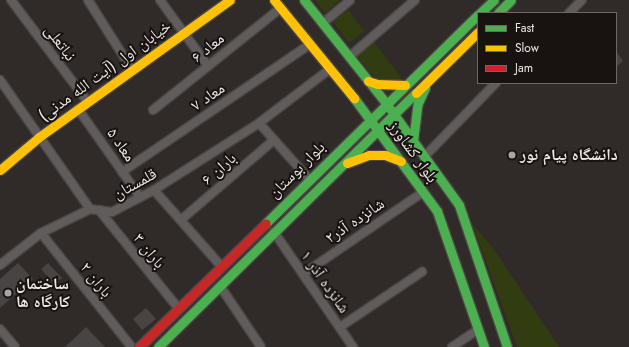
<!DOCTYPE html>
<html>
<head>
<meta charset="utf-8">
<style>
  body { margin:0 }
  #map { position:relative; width:629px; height:347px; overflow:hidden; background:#302b29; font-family:Jost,"Noto Naskh Arabic",sans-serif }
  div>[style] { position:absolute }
  .green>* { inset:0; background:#313c10 }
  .building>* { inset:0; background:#474443 }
  .roads { filter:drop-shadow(1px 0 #4a4645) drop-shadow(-1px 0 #4a4645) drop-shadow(0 1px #4a4645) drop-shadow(0 -1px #4a4645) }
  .street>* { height:8px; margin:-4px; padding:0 4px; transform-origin:4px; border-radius:4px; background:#605c5b }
  .fast>* { height:9px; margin:-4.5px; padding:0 4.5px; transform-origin:4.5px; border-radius:4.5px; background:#4caf50 }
  .slow>* { height:9px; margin:-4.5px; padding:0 4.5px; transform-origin:4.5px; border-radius:4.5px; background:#ffc107 }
  .jam>* { height:9px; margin:-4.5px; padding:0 4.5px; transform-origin:4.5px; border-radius:4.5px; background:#c62828 }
  .dots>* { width:11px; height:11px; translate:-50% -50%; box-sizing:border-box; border:2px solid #181311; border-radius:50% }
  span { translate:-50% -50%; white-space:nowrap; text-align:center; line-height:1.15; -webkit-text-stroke:4px #181311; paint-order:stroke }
  .street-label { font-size:16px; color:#ece6e3 }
  .poi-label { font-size:16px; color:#ece6e3; font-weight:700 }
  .left { translate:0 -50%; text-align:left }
  .legend { position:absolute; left:477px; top:12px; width:140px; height:72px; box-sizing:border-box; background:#181311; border:1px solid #6d6765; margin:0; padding:5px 7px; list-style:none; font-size:12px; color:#ece6e3 }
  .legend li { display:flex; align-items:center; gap:8px; height:20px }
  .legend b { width:20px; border:1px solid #6d6765 }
</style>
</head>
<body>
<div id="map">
  <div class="green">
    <div style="clip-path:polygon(315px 0,340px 0,325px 13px)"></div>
    <div style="clip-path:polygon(348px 10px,364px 31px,349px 43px,333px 22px)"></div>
    <div style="clip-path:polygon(373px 41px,403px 80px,388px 93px,357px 56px)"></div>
    <div style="clip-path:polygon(472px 223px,493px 248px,559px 347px,517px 347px)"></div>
  </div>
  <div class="building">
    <div style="clip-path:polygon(616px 51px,623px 61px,616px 67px)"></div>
    <div style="clip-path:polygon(18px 263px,33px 279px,0 308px,0 279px)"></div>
    <div style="clip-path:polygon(48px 263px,62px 278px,54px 284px,41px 269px)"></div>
    <div style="clip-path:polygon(146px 308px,156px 319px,142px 330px,133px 319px)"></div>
    <div style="clip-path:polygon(86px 327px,105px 347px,65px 347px)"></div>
  </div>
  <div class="roads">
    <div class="street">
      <div style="left:11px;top:0;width:128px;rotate:53deg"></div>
      <div style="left:88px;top:0;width:83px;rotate:57.8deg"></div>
      <div style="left:160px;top:0;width:82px;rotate:54deg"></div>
      <div style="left:569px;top:13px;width:18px;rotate:-45deg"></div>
      <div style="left:323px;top:23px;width:35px;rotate:-40deg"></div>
      <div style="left:349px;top:57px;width:87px;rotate:-40.8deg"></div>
      <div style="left:0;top:80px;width:157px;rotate:55.1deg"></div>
      <div style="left:78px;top:109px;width:108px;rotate:54.8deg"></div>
      <div style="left:153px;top:110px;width:164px;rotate:-38.6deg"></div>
      <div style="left:259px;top:123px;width:75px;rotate:48.2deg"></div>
      <div style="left:424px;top:157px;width:103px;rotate:-45.8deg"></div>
      <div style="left:122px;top:172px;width:227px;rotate:-34.2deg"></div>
      <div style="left:154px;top:190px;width:101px;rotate:48.6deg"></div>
      <div style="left:99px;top:210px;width:126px;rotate:51.1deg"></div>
      <div style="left:182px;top:219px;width:121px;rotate:-40.7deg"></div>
      <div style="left:274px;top:232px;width:140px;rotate:55.5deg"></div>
      <div style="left:41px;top:233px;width:143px;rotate:51.5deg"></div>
      <div style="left:0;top:265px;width:52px;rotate:-38deg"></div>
      <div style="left:41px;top:233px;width:55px;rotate:-26.1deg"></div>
      <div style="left:90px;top:209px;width:22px;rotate:8deg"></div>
      <div style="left:112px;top:212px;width:47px;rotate:-27.6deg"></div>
      <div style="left:154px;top:190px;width:125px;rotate:-32.5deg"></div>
      <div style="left:259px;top:123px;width:89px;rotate:-37.3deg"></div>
      <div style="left:303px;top:274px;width:145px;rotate:-34.3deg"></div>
      <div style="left:220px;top:286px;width:73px;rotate:56.1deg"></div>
      <div style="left:340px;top:327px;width:99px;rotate:-33.9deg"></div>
      <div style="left:0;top:329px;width:23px;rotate:50deg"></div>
      <div style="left:452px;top:347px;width:30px;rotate:-34deg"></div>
    </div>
    <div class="fast">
      <div style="left:304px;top:0;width:132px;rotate:51.5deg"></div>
      <div style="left:386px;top:103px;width:125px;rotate:54.4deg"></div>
      <div style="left:459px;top:205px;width:150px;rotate:71.3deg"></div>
      <div style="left:480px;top:13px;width:19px;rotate:-43deg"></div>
      <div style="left:498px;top:13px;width:18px;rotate:-45deg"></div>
      <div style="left:354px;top:98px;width:140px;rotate:53.7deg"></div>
      <div style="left:437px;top:211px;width:144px;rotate:70.9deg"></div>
      <div style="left:413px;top:141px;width:38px;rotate:-83deg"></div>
      <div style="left:418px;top:103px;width:17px;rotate:-65deg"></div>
      <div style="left:266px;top:223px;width:297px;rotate:-44.5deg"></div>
      <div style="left:158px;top:347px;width:362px;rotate:-44.6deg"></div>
    </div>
    <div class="slow">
      <div style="left:274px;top:0;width:127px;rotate:50.8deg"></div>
      <div style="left:368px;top:81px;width:9px;rotate:18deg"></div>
      <div style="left:377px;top:84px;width:28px;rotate:2deg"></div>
      <div style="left:416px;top:93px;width:87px;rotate:-44.5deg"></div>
      <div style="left:347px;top:163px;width:23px;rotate:-20deg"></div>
      <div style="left:369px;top:155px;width:16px"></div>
      <div style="left:385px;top:155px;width:17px;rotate:21deg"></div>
      <div style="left:0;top:170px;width:51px;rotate:-40.2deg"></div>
      <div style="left:39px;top:137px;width:235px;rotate:-35.7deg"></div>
    </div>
    <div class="jam">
      <div style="left:139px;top:347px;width:177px;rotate:-44.3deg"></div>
    </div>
  </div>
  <div class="dots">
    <div style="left:512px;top:155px;background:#aaa5a2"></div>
    <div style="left:8px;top:293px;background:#aaa5a2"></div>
  </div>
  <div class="street-label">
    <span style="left:60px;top:43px;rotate:53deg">نباتعلی</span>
    <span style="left:208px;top:48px;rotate:-39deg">معاد ۶</span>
    <span style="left:105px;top:71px;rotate:-36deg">خیابان اول (آیت الله مدنی)</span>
    <span style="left:208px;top:97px;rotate:-34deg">معاد ۷</span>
    <span style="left:121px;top:145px;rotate:55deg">معاد ۵</span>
    <span style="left:413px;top:152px;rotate:54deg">بلوار کشاورز</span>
    <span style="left:219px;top:169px;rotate:-41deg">باران ۶</span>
    <span style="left:297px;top:170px;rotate:-45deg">بلوار بوستان</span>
    <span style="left:135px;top:184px;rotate:-29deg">قلمستان</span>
    <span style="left:355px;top:221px;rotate:-34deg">شانزده آذر۲</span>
    <span style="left:149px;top:251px;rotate:51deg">باران ۳</span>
    <span style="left:96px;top:280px;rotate:51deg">باران ۲</span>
    <span style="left:325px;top:282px;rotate:55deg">شانزده آذر ۱</span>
  </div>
  <div class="poi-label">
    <span class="left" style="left:520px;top:155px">دانشگاه پیام نور</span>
    <span class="left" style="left:16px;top:293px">ساختمان<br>کارگاه ها</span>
  </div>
  <ul class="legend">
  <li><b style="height:5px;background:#4caf50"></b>Fast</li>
  <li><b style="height:5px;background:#ffc107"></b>Slow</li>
  <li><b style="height:5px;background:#c62828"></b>Jam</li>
  </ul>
</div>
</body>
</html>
